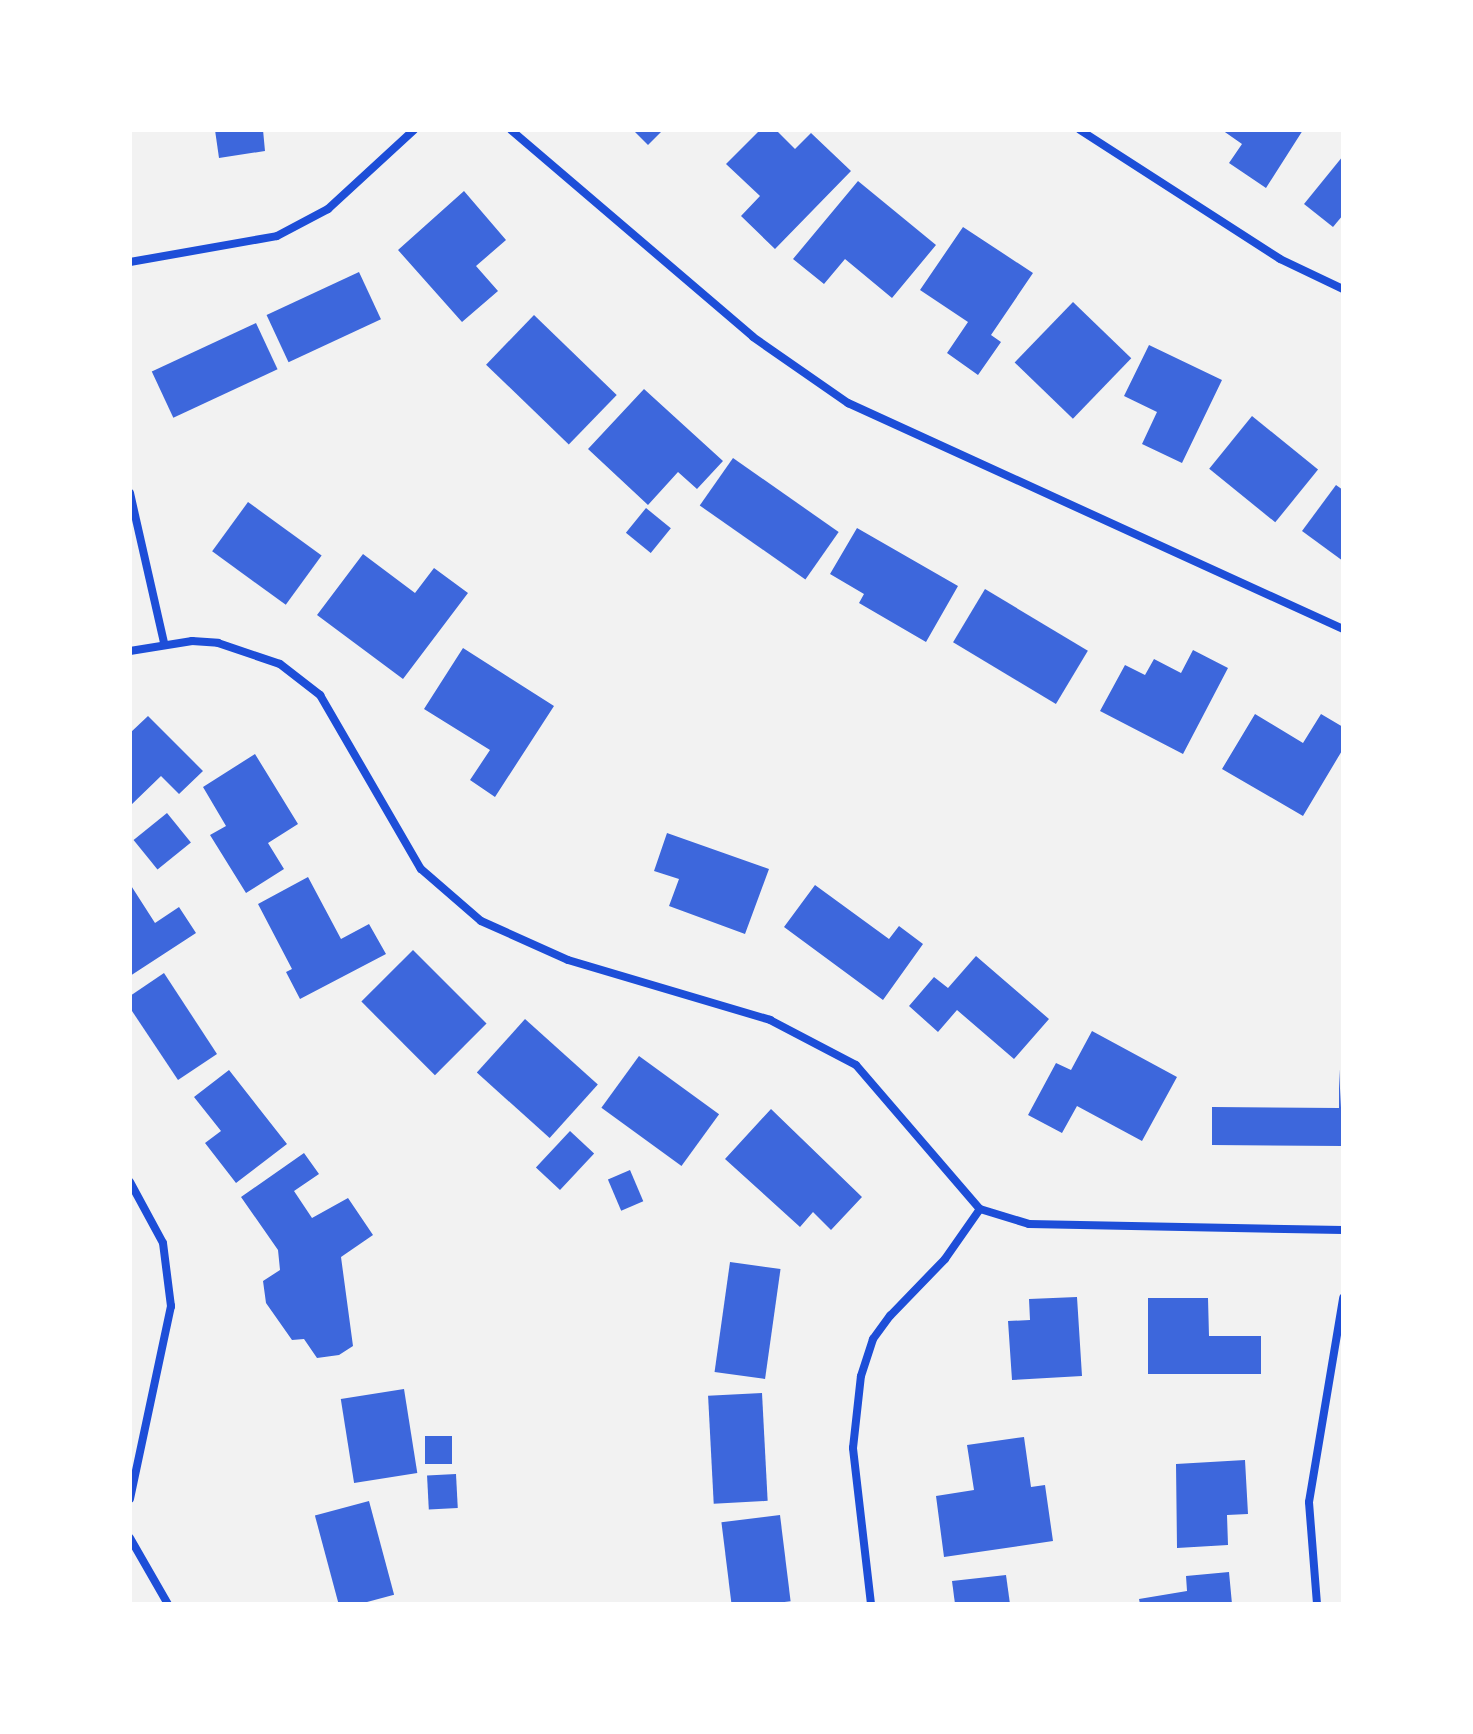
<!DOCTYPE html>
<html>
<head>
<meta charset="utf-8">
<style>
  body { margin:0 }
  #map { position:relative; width:1473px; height:1734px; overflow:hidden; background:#f2f2f2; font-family:Karla,sans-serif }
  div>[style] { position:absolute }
  .building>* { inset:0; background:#3d67dc; transform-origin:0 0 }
  .minor>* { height:8px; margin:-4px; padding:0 4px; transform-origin:4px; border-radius:4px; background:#1d4ed8 }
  span { translate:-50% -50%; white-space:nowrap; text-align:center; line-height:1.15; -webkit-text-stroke:6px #fff; paint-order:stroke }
  .frame { position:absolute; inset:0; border:132px solid #fff; pointer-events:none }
</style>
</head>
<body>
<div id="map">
  <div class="building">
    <div style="clip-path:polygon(215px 130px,263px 130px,265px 151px,219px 158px)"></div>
    <div style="clip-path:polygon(633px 130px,663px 130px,648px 145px)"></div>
    <div style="clip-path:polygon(760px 130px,776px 130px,795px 149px,811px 133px,851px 171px,775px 249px,741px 216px,760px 196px,726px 164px)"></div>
    <div style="clip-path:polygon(1222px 130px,1303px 130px,1266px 188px,1229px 163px,1242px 144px)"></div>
    <div style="clip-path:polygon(1343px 156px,1343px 215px,1333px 227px,1304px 204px)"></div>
    <div style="clip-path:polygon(858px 181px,936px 245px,892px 298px,845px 259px,824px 284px,793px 259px)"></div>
    <div style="clip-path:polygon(464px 191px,506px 240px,476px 266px,498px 291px,462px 322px,398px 250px)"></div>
    <div style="clip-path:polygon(963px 227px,1033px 273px,991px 335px,1001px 342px,978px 375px,947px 353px,968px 322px,920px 290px)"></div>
    <div style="left:359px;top:272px;width:52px;height:102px;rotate:65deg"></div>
    <div style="left:1073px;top:302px;width:81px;height:84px;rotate:44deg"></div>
    <div style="left:534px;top:315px;width:115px;height:69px;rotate:44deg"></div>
    <div style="left:256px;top:323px;width:51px;height:115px;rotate:65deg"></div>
    <div style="clip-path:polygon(1149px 345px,1222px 380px,1182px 463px,1142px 444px,1157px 412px,1124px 396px)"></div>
    <div style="clip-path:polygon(644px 389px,723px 461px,697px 489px,678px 472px,648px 505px,588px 449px)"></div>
    <div style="left:1252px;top:416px;width:85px;height:68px;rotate:39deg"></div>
    <div style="left:733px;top:458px;width:129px;height:58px;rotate:35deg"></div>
    <div style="clip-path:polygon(1336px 485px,1343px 490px,1343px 561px,1302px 531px)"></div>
    <div style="left:248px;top:502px;width:91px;height:61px;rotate:36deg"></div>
    <div style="left:646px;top:508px;width:32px;height:32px;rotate:39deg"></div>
    <div style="clip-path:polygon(857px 528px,958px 586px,926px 642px,859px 603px,864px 594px,830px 574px)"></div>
    <div style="clip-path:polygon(363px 554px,415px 593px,434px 568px,468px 593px,403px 679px,317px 615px)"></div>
    <div style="left:985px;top:589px;width:120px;height:62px;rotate:31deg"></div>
    <div style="clip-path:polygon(463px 648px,554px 706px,495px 797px,470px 780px,490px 750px,424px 709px)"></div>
    <div style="clip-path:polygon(1193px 650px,1228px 668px,1183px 754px,1100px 711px,1125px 665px,1145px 675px,1154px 659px,1181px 673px)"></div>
    <div style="clip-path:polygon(1255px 714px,1303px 743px,1321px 714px,1343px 727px,1343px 749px,1303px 816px,1222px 769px)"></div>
    <div style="clip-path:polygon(148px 716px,203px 771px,179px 794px,161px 776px,130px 806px,130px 733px)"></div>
    <div style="clip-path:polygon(255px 754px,298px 824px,268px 843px,284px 869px,246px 893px,210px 835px,226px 826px,203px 787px)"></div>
    <div style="left:167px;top:813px;width:38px;height:43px;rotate:51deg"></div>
    <div style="clip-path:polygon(667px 833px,769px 869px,745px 934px,669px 906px,679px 879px,654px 871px)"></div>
    <div style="clip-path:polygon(308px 877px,341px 939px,369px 924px,386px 954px,300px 999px,286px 972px,292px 969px,258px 904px)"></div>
    <div style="clip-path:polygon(130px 884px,155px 923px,179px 907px,196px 933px,130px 976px)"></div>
    <div style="clip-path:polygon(815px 885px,889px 939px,899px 926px,923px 944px,883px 1000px,784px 927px)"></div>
    <div style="left:413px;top:950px;width:104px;height:73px;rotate:45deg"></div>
    <div style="clip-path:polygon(976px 956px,1049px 1019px,1014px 1059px,957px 1010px,938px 1032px,909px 1006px,934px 977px,948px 988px)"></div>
    <div style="clip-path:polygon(164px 973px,217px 1054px,178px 1080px,130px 1008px,130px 996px)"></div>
    <div style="left:525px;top:1019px;width:98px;height:72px;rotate:42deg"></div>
    <div style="clip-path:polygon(1092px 1031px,1177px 1077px,1142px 1141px,1077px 1106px,1062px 1133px,1028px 1115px,1056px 1063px,1071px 1070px)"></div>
    <div style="left:639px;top:1056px;width:99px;height:64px;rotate:36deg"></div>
    <div style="clip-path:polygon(1339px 1069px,1343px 1146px,1212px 1145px,1212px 1107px,1339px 1108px)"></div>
    <div style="clip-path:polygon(229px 1070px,287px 1144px,236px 1183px,205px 1143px,221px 1131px,194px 1097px)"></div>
    <div style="clip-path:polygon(771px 1109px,862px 1197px,831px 1230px,813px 1212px,800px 1227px,725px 1159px)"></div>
    <div style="left:570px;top:1131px;width:33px;height:50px;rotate:43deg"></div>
    <div style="clip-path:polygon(304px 1153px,319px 1174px,294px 1191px,312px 1218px,348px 1198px,373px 1235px,341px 1257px,353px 1346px,339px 1355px,317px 1358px,304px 1339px,292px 1340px,266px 1303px,263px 1281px,280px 1270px,278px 1250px,241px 1197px)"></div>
    <div style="left:630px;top:1170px;width:34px;height:24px;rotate:67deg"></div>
    <div style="left:730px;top:1262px;width:51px;height:111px;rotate:8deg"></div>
    <div style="clip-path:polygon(1077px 1297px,1082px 1376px,1012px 1380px,1008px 1321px,1030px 1320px,1029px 1299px)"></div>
    <div style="clip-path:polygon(1148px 1298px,1208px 1298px,1209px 1336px,1261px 1336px,1261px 1374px,1148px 1374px)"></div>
    <div style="left:404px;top:1389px;width:85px;height:64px;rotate:81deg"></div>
    <div style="left:762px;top:1393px;width:108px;height:54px;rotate:87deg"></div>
    <div style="left:425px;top:1436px;width:27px;height:28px"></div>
    <div style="clip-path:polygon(1024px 1437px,1031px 1487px,1045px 1485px,1053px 1541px,944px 1557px,936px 1496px,974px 1490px,967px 1445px)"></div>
    <div style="clip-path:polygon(1245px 1460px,1248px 1514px,1227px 1515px,1228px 1545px,1177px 1548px,1176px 1464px)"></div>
    <div style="left:456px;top:1474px;width:34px;height:29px;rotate:87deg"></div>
    <div style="left:369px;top:1501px;width:97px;height:56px;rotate:75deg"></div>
    <div style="left:780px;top:1515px;width:87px;height:59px;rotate:83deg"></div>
    <div style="clip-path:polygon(1229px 1572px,1232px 1604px,1140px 1604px,1139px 1599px,1187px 1591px,1186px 1576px)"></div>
    <div style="clip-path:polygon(1006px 1575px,1010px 1604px,955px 1604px,952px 1581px)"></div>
  </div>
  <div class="minor">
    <div style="left:511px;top:130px;width:318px;rotate:40.5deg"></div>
    <div style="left:753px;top:337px;width:116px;rotate:34.8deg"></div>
    <div style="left:848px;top:403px;width:544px;rotate:24.54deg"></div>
    <div style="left:1080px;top:130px;width:238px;rotate:32.8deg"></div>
    <div style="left:1280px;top:259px;width:70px;rotate:25.5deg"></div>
    <div style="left:130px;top:262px;width:149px;rotate:-10deg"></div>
    <div style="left:277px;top:236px;width:58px;rotate:-27.9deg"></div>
    <div style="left:328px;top:209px;width:117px;rotate:-42.6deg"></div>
    <div style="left:130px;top:493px;width:154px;rotate:77.2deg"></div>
    <div style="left:130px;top:651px;width:63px;rotate:-9.2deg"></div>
    <div style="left:192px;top:641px;width:26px;rotate:4deg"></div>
    <div style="left:218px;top:643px;width:65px;rotate:18.7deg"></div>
    <div style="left:280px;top:664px;width:51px;rotate:37.8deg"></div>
    <div style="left:320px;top:695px;width:201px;rotate:59.9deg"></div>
    <div style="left:421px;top:869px;width:79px;rotate:40.9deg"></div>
    <div style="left:481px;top:921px;width:95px;rotate:24.1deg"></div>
    <div style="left:568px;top:960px;width:211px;rotate:16.5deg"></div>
    <div style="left:770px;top:1020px;width:97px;rotate:27.6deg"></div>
    <div style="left:856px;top:1065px;width:190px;rotate:49.3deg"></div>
    <div style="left:980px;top:1209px;width:51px;rotate:17deg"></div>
    <div style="left:1029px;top:1224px;width:314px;rotate:1.1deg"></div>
    <div style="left:130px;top:1182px;width:69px;rotate:61.6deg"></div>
    <div style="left:163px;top:1243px;width:64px;rotate:82.8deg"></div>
    <div style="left:171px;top:1306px;width:197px;rotate:102deg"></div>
    <div style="left:130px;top:1538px;width:76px;rotate:60.1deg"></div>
    <div style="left:871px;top:1604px;width:157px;rotate:-96.6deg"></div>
    <div style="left:853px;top:1448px;width:72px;rotate:-83.7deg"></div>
    <div style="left:861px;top:1376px;width:39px;rotate:-72deg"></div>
    <div style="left:873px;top:1339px;width:29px;rotate:-54deg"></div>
    <div style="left:890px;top:1316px;width:79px;rotate:-46deg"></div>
    <div style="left:945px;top:1259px;width:61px;rotate:-55deg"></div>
    <div style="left:1317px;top:1604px;width:102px;rotate:-94.5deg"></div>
    <div style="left:1309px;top:1502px;width:207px;rotate:-80.5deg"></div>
  </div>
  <div class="frame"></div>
</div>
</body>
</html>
